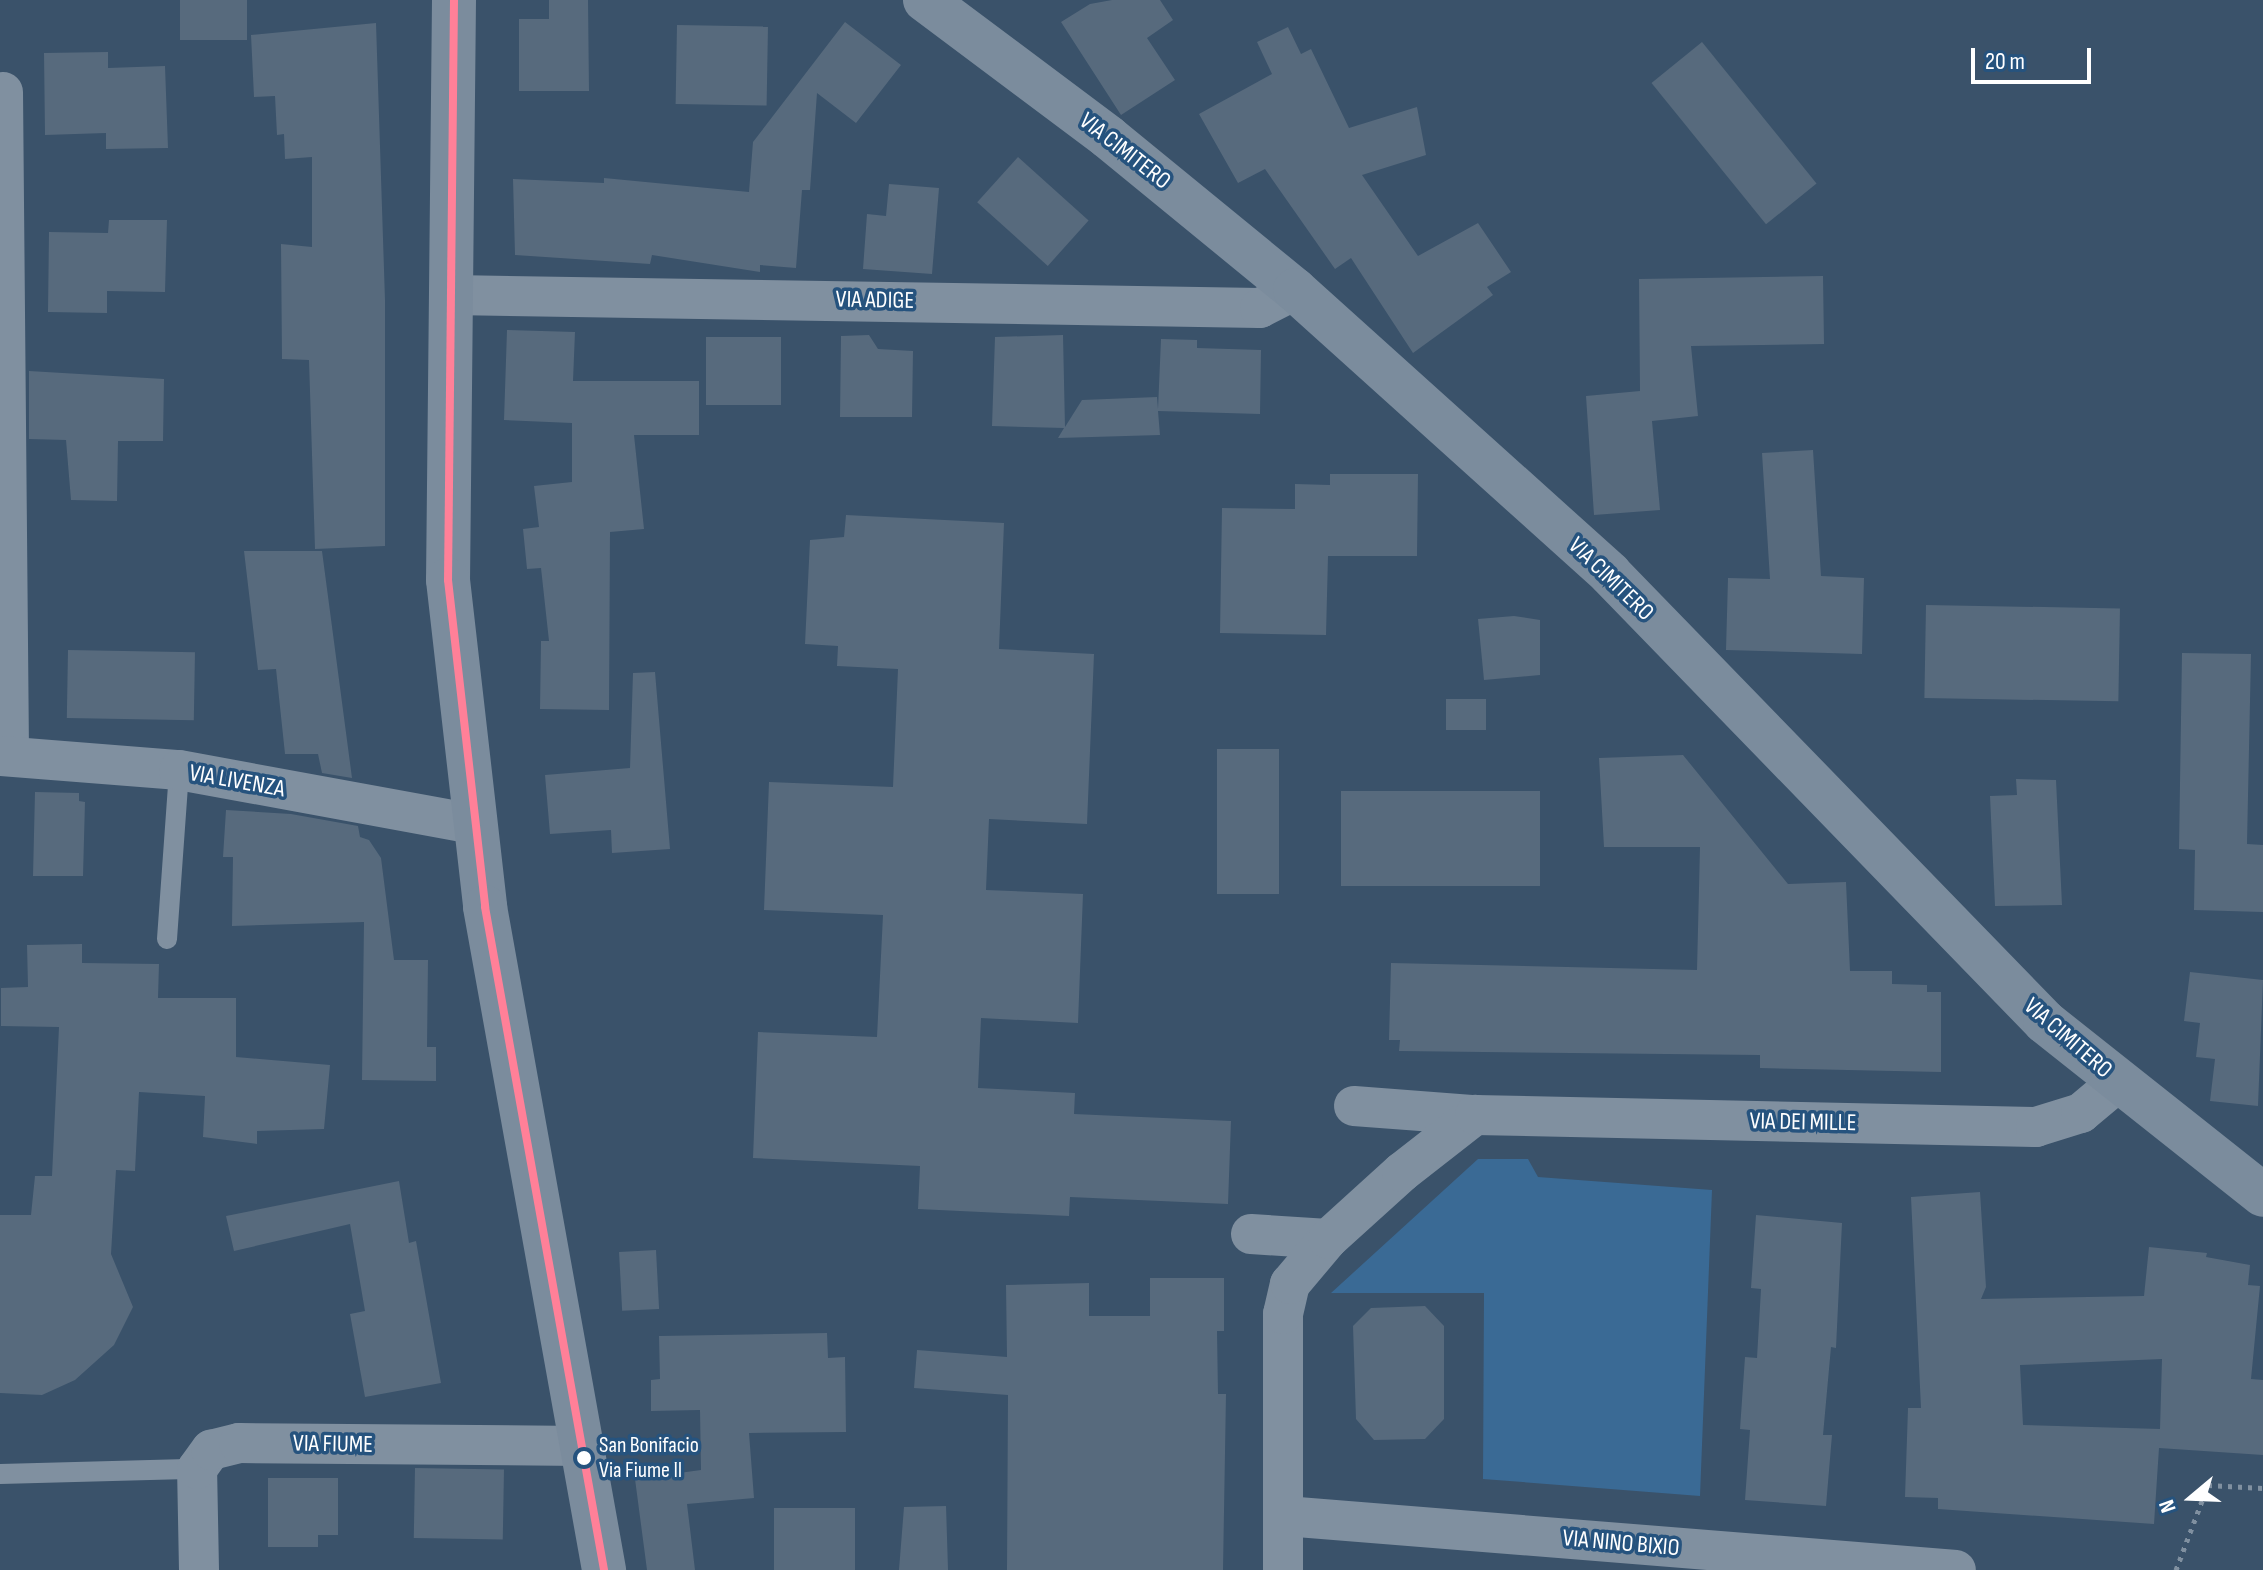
<!DOCTYPE html>
<html>
<head>
<meta charset="utf-8">
<style>
  body { margin:0 }
  #map { position:relative; width:2263px; height:1570px; overflow:hidden; background:#3a526a; font-family:"Sofia Sans Condensed",sans-serif }
  div>[style] { position:absolute }
  .green>* { inset:0; background:#3a6a95 }
  .building>* { inset:0; background:#576a7d; transform-origin:0 0 }
  .path>* { height:5px; margin-top:-2.5px; transform-origin:0; background:repeating-linear-gradient(90deg,#8090a0 0 4px,transparent 0 10px) }
  .lane>* { height:20px; margin:-10px; padding:0 10px; transform-origin:10px; border-radius:10px; background:#8090a0 }
  .street>* { height:40px; margin:-20px; padding:0 20px; transform-origin:20px; border-radius:20px; background:#8090a0 }
  .secondary>* { height:44px; margin:-22px; padding:0 22px; transform-origin:22px; border-radius:22px; background:#7b8c9d }
  .bus-1>* { height:8px; margin:-4px; padding:0 4px; transform-origin:4px; border-radius:4px; background:#ff8098 }
  .dots>* { width:22px; height:22px; translate:-50% -50%; box-sizing:border-box; border:4px solid #26537e; border-radius:50% }
  span { translate:-50% -50%; white-space:nowrap; text-align:center; line-height:1.15; -webkit-text-stroke:7px #26537e; paint-order:stroke }
  .bus-label { font-size:22px; color:#fff }
  .left { translate:0 -50%; text-align:left }
  .street-label { font-size:24px; color:#fff }
  .north { position:absolute; left:2151px; top:1458px; width:80px; height:80px; -webkit-text-stroke:6px #26537e; paint-order:stroke; rotate:251deg; font-size:22px; font-weight:700; line-height:32px; text-align:center; color:#fff }
  .north::after { content:''; display:block; margin:auto; width:28px; height:36px; background:#fff; clip-path:polygon(50% 0,100% 100%,50% 72%,0 100%) }
  .scale { position:absolute; left:1971px; top:48px; width:120px; height:36px; box-sizing:border-box; border:4px solid #fff; border-top:0; padding-left:10px; font-size:24px; line-height:28px; white-space:nowrap; color:#fff; -webkit-text-stroke:6px #26537e; paint-order:stroke }
</style>
</head>
<body>
<div id="map">
  <div class="green">
    <div style="clip-path:polygon(1478px 1159px,1528px 1159px,1538px 1177px,1712px 1190px,1700px 1496px,1483px 1479px,1484px 1293px,1331px 1293px)"></div>
  </div>
  <div class="building">
    <div style="left:180px;top:0;width:67px;height:40px"></div>
    <div style="clip-path:polygon(549px 0,588px 0,589px 91px,519px 91px,519px 19px,549px 19px)"></div>
    <div style="clip-path:polygon(1112px 0,1160px 0,1173px 20px,1147px 38px,1175px 80px,1121px 115px,1061px 22px,1090px 4px)"></div>
    <div style="clip-path:polygon(845px 22px,901px 65px,856px 123px,817px 93px,810px 190px,802px 190px,796px 268px,760px 265px,760px 272px,652px 255px,650px 264px,515px 255px,513px 179px,604px 183px,604px 178px,749px 192px,753px 142px)"></div>
    <div style="clip-path:polygon(376px 23px,385px 300px,385px 546px,315px 549px,309px 360px,282px 359px,281px 244px,312px 247px,312px 157px,285px 159px,284px 134px,277px 135px,275px 96px,254px 97px,251px 35px)"></div>
    <div style="left:677px;top:25px;width:91px;height:79px;rotate:1deg"></div>
    <div style="clip-path:polygon(1288px 27px,1301px 54px,1311px 49px,1349px 128px,1417px 107px,1426px 155px,1362px 175px,1418px 256px,1478px 223px,1511px 272px,1487px 287px,1493px 295px,1413px 353px,1351px 258px,1335px 269px,1265px 169px,1238px 183px,1199px 114px,1272px 74px,1257px 42px)"></div>
    <div style="left:1702px;top:42px;width:182px;height:65px;rotate:51deg"></div>
    <div style="clip-path:polygon(108px 52px,108px 68px,165px 66px,168px 148px,106px 149px,106px 133px,45px 135px,44px 53px)"></div>
    <div style="left:1018px;top:157px;width:95px;height:61px;rotate:42deg"></div>
    <div style="clip-path:polygon(889px 184px,939px 188px,932px 274px,863px 269px,867px 214px,886px 216px)"></div>
    <div style="clip-path:polygon(109px 220px,167px 220px,165px 292px,107px 291px,107px 313px,48px 312px,49px 232px,108px 233px)"></div>
    <div style="clip-path:polygon(1823px 276px,1824px 344px,1691px 346px,1698px 416px,1652px 421px,1660px 510px,1594px 515px,1586px 396px,1640px 391px,1639px 279px)"></div>
    <div style="clip-path:polygon(507px 330px,575px 332px,573px 381px,699px 381px,699px 435px,634px 435px,644px 529px,610px 532px,609px 710px,540px 709px,541px 641px,549px 641px,541px 568px,527px 569px,523px 529px,539px 527px,534px 486px,572px 482px,572px 423px,504px 420px)"></div>
    <div style="clip-path:polygon(869px 335px,878px 349px,913px 351px,912px 417px,840px 417px,841px 336px)"></div>
    <div style="clip-path:polygon(1063px 335px,1065px 427px,1082px 400px,1157px 397px,1158px 409px,1161px 339px,1197px 340px,1197px 348px,1261px 350px,1260px 414px,1158px 411px,1160px 435px,1058px 438px,1064px 428px,992px 426px,995px 337px)"></div>
    <div style="left:706px;top:337px;width:75px;height:68px"></div>
    <div style="clip-path:polygon(29px 371px,164px 379px,163px 441px,118px 441px,117px 501px,71px 500px,66px 440px,29px 439px)"></div>
    <div style="clip-path:polygon(1813px 450px,1821px 576px,1864px 578px,1862px 654px,1726px 650px,1728px 578px,1770px 579px,1762px 453px)"></div>
    <div style="clip-path:polygon(1330px 474px,1418px 474px,1417px 556px,1328px 556px,1326px 635px,1220px 633px,1222px 508px,1295px 509px,1295px 484px,1330px 485px)"></div>
    <div style="clip-path:polygon(846px 515px,1004px 523px,999px 649px,1094px 654px,1087px 824px,989px 819px,986px 890px,1083px 894px,1078px 1023px,981px 1018px,978px 1088px,1075px 1093px,1074px 1114px,1231px 1121px,1228px 1204px,1070px 1197px,1069px 1216px,918px 1209px,920px 1166px,753px 1158px,758px 1032px,877px 1037px,883px 915px,764px 910px,769px 782px,893px 787px,898px 669px,837px 666px,838px 646px,805px 644px,810px 540px,844px 537px)"></div>
    <div style="clip-path:polygon(244px 551px,322px 551px,352px 778px,322px 773px,318px 754px,285px 754px,276px 669px,258px 670px)"></div>
    <div style="left:1926px;top:605px;width:194px;height:93px;rotate:1deg"></div>
    <div style="clip-path:polygon(1514px 616px,1540px 620px,1540px 675px,1484px 680px,1478px 619px)"></div>
    <div style="left:68px;top:650px;width:127px;height:68px;rotate:1deg"></div>
    <div style="clip-path:polygon(2182px 653px,2251px 654px,2247px 844px,2263px 845px,2263px 912px,2194px 910px,2195px 850px,2179px 849px)"></div>
    <div style="clip-path:polygon(655px 672px,670px 849px,612px 853px,611px 830px,550px 834px,545px 775px,630px 768px,633px 673px)"></div>
    <div style="left:1486px;top:699px;width:31px;height:40px;rotate:90deg"></div>
    <div style="left:1217px;top:749px;width:62px;height:145px"></div>
    <div style="clip-path:polygon(1683px 755px,1788px 884px,1846px 882px,1850px 971px,1892px 971px,1892px 984px,1927px 985px,1927px 992px,1941px 992px,1941px 1072px,1760px 1068px,1760px 1055px,1399px 1051px,1400px 1040px,1389px 1040px,1391px 963px,1697px 970px,1700px 847px,1604px 847px,1599px 758px)"></div>
    <div style="clip-path:polygon(2016px 779px,2056px 780px,2062px 905px,1995px 906px,1990px 796px,2017px 795px)"></div>
    <div style="left:1341px;top:791px;width:199px;height:95px"></div>
    <div style="clip-path:polygon(35px 792px,79px 793px,79px 801px,85px 802px,83px 876px,33px 876px)"></div>
    <div style="clip-path:polygon(226px 810px,291px 814px,358px 826px,360px 837px,369px 840px,381px 858px,394px 960px,428px 960px,427px 1047px,436px 1047px,436px 1081px,362px 1080px,364px 922px,232px 926px,233px 857px,223px 857px)"></div>
    <div style="clip-path:polygon(82px 944px,82px 963px,159px 964px,158px 998px,236px 998px,236px 1057px,330px 1065px,324px 1129px,257px 1131px,257px 1144px,203px 1137px,205px 1096px,139px 1092px,135px 1171px,116px 1170px,111px 1254px,133px 1307px,114px 1345px,75px 1380px,42px 1395px,0 1393px,0 1215px,31px 1215px,35px 1176px,52px 1176px,59px 1027px,1px 1026px,1px 988px,28px 987px,27px 945px)"></div>
    <div style="clip-path:polygon(2190px 972px,2263px 980px,2258px 1106px,2210px 1101px,2215px 1059px,2196px 1057px,2200px 1023px,2184px 1021px)"></div>
    <div style="clip-path:polygon(399px 1181px,409px 1243px,416px 1241px,441px 1383px,365px 1397px,350px 1314px,365px 1311px,350px 1224px,234px 1251px,226px 1216px)"></div>
    <div style="clip-path:polygon(evenodd,1980px 1192px,1986px 1287px,1981px 1299px,2144px 1296px,2149px 1247px,2207px 1253px,2206px 1257px,2250px 1265px,2248px 1285px,2260px 1286px,2251px 1379px,2263px 1380px,2263px 1455px,2159px 1448px,2154px 1524px,1938px 1509px,1938px 1498px,1905px 1497px,1908px 1408px,1921px 1408px,1911px 1197px,1980px 1192px,2162px 1359px,2160px 1429px,2023px 1425px,2020px 1365px,2162px 1359px)"></div>
    <div style="clip-path:polygon(1756px 1215px,1842px 1223px,1836px 1348px,1831px 1347px,1823px 1435px,1832px 1435px,1826px 1506px,1745px 1500px,1750px 1430px,1740px 1429px,1745px 1357px,1757px 1358px,1761px 1289px,1751px 1288px)"></div>
    <div style="left:656px;top:1250px;width:59px;height:37px;rotate:87deg"></div>
    <div style="clip-path:polygon(1150px 1278px,1224px 1278px,1224px 1331px,1217px 1331px,1218px 1394px,1226px 1394px,1223px 1570px,1007px 1570px,1008px 1395px,914px 1388px,917px 1350px,1007px 1357px,1006px 1285px,1089px 1283px,1089px 1316px,1150px 1316px)"></div>
    <div style="clip-path:polygon(1425px 1306px,1444px 1326px,1444px 1419px,1425px 1439px,1374px 1440px,1356px 1419px,1353px 1326px,1371px 1308px)"></div>
    <div style="clip-path:polygon(827px 1333px,828px 1358px,845px 1357px,846px 1432px,749px 1433px,754px 1498px,687px 1504px,695px 1570px,647px 1570px,635px 1479px,701px 1470px,700px 1410px,651px 1411px,651px 1380px,660px 1379px,659px 1336px)"></div>
    <div style="left:415px;top:1468px;width:89px;height:70px;rotate:1deg"></div>
    <div style="clip-path:polygon(268px 1478px,338px 1478px,338px 1535px,318px 1535px,318px 1547px,268px 1547px)"></div>
    <div style="clip-path:polygon(946px 1506px,948px 1570px,899px 1570px,904px 1507px)"></div>
    <div style="left:855px;top:1508px;width:62px;height:81px;rotate:90deg"></div>
  </div>
  <div class="path">
    <div style="left:2176px;top:1570px;width:91px;rotate:-69.4deg"></div>
    <div style="left:2208px;top:1485px;width:55px;rotate:3.1deg"></div>
  </div>
  <div class="lane">
    <div style="left:167px;top:939px;width:169px;rotate:-85.9deg"></div>
    <div style="left:0;top:1474px;width:197px;rotate:-1.5deg"></div>
  </div>
  <div class="street">
    <div style="left:3px;top:92px;width:664px;rotate:89.48deg"></div>
    <div style="left:452px;top:295px;width:808px;rotate:0.92deg"></div>
    <div style="left:1260px;top:308px;width:39px;rotate:-27deg"></div>
    <div style="left:0;top:756px;width:180px;rotate:4.5deg"></div>
    <div style="left:179px;top:770px;width:298px;rotate:10.4deg"></div>
    <div style="left:1354px;top:1106px;width:121px;rotate:4.3deg"></div>
    <div style="left:1251px;top:1234px;width:77px;rotate:3.7deg"></div>
    <div style="left:1285px;top:1516px;width:673px;rotate:4.6deg"></div>
    <div style="left:199px;top:1570px;width:101px;rotate:-91.1deg"></div>
    <div style="left:197px;top:1469px;width:24px;rotate:-54deg"></div>
    <div style="left:211px;top:1450px;width:29px;rotate:-14deg"></div>
    <div style="left:239px;top:1443px;width:343px;rotate:0.5deg"></div>
    <div style="left:1283px;top:1570px;width:256px;rotate:-90deg"></div>
    <div style="left:1283px;top:1314px;width:31px;rotate:-77deg"></div>
    <div style="left:1290px;top:1284px;width:59px;rotate:-49.8deg"></div>
    <div style="left:1328px;top:1239px;width:100px;rotate:-42.2deg"></div>
    <div style="left:1402px;top:1172px;width:93px;rotate:-38deg"></div>
    <div style="left:1475px;top:1115px;width:561px;rotate:1.23deg"></div>
    <div style="left:2036px;top:1127px;width:47px;rotate:-17.3deg"></div>
    <div style="left:2081px;top:1113px;width:48px;rotate:-40deg"></div>
  </div>
  <div class="secondary">
    <div style="left:454px;top:0;width:580px;rotate:90.59deg"></div>
    <div style="left:448px;top:580px;width:329px;rotate:83.5deg"></div>
    <div style="left:485px;top:907px;width:674px;rotate:79.82deg"></div>
    <div style="left:925px;top:0;width:229px;rotate:36.8deg"></div>
    <div style="left:1108px;top:137px;width:242px;rotate:39.3deg"></div>
    <div style="left:1295px;top:290px;width:424px;rotate:42deg"></div>
    <div style="left:1610px;top:574px;width:624px;rotate:45.84deg"></div>
    <div style="left:2045px;top:1022px;width:278px;rotate:38.4deg"></div>
  </div>
  <div class="bus-1">
    <div style="left:454px;top:0;width:580px;rotate:90.59deg"></div>
    <div style="left:448px;top:580px;width:329px;rotate:83.5deg"></div>
    <div style="left:485px;top:907px;width:674px;rotate:79.82deg"></div>
  </div>
  <div class="dots">
    <div style="left:584px;top:1458px;background:#fff"></div>
  </div>
  <div class="bus-label">
    <span class="left" style="left:599px;top:1458px">San Bonifacio<br>Via Fiume II</span>
  </div>
  <div class="street-label">
    <span style="left:1125px;top:151px;rotate:38deg">VIA CIMITERO</span>
    <span style="left:875px;top:300px;rotate:1deg">VIA ADIGE</span>
    <span style="left:1611px;top:579px;rotate:44deg">VIA CIMITERO</span>
    <span style="left:237px;top:781px;rotate:10deg">VIA LIVENZA</span>
    <span style="left:2068px;top:1038px;rotate:41deg">VIA CIMITERO</span>
    <span style="left:1803px;top:1122px;rotate:1deg">VIA DEI MILLE</span>
    <span style="left:333px;top:1444px;rotate:1deg">VIA FIUME</span>
    <span style="left:1621px;top:1543px;rotate:5deg">VIA NINO BIXIO</span>
  </div>
  <div class="north">N</div>
  <div class="scale">20 m</div>
</div>
</body>
</html>
